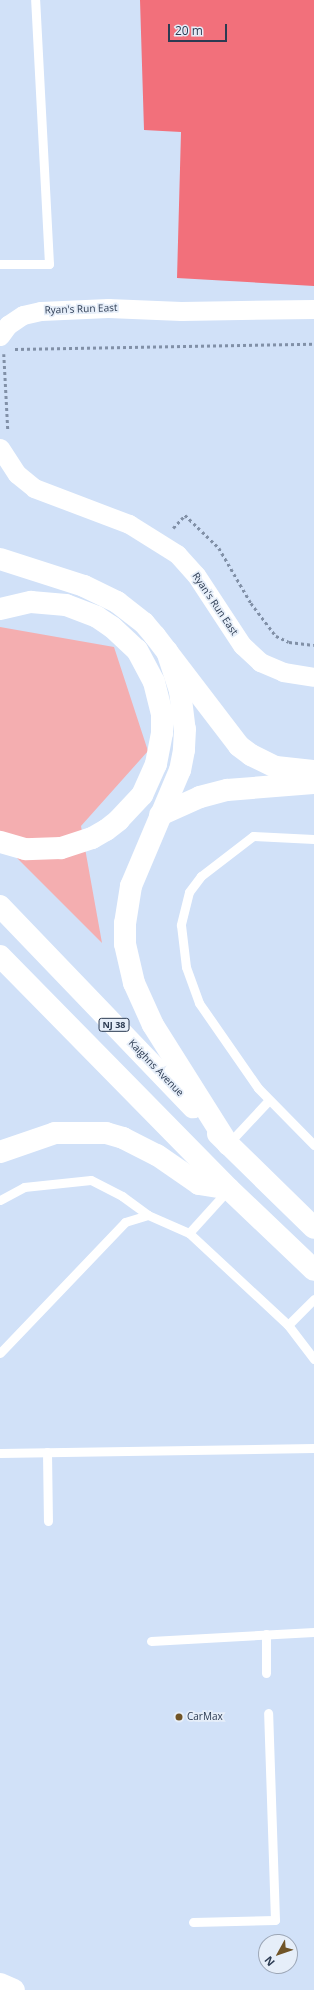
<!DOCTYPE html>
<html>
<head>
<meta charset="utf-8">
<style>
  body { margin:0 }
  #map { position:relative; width:314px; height:1990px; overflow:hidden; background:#d1e1f8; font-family:"Open Sans",sans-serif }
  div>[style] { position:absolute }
  .green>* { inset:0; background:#f4aeb0 }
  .forest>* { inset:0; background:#f2707b }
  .path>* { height:2.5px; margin-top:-1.25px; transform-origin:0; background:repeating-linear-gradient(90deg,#8190a7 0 3px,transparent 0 6px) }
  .service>* { height:9px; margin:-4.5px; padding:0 4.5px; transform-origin:4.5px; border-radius:4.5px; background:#fff }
  .minor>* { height:19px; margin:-9.5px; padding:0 9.5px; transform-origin:9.5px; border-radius:9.5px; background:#fff }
  .trunk>* { height:22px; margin:-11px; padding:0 11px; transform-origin:11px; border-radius:11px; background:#fff }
  .dots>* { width:11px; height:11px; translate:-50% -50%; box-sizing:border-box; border:2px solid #e6eef9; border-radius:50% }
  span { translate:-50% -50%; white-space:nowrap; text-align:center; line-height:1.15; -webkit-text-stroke:3.5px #e6eef9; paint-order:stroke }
  .shield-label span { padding:1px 3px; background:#e6eef9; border:1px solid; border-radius:3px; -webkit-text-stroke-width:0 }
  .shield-label { font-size:9px; color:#2c3b52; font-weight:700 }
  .street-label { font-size:10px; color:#2c3b52 }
  .poi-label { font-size:10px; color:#2c3b52 }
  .left { translate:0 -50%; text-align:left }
  .north { position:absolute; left:258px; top:1934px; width:40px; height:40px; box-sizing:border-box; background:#e6eef9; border:1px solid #9ca6b6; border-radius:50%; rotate:230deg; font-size:11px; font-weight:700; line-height:16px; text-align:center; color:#2c3b52 }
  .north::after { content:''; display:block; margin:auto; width:14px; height:18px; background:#705427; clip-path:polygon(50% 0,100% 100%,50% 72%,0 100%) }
  .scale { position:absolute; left:168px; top:24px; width:59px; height:18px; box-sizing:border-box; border:2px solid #2c3b52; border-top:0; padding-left:5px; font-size:12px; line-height:14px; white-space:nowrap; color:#2c3b52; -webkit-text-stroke:3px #e6eef9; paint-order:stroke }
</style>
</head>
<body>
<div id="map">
  <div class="green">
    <div style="clip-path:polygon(0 627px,114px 647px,148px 751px,81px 826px,102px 943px,0 841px)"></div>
  </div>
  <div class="forest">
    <div style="clip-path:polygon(140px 0,314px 0,314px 286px,177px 278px,181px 132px,144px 130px)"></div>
  </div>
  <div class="path">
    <div style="left:15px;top:349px;width:299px;rotate:-1deg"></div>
    <div style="left:4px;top:354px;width:77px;rotate:87deg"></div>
    <div style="left:173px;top:528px;width:18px;rotate:-47deg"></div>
    <div style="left:185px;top:515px;width:47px;rotate:44.1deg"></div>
    <div style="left:219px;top:548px;width:64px;rotate:59.8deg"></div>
    <div style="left:251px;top:603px;width:41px;rotate:52.9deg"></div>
    <div style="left:276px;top:636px;width:14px;rotate:25deg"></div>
    <div style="left:289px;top:642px;width:25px;rotate:7deg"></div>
  </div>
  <div class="service">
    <div style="left:0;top:264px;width:49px"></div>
    <div style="left:49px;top:264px;width:264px;rotate:-93deg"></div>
    <div style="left:314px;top:839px;width:61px;rotate:-177.2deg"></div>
    <div style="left:253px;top:836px;width:66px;rotate:142.4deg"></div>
    <div style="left:201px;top:876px;width:20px;rotate:127deg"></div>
    <div style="left:189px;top:892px;width:34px;rotate:104deg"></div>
    <div style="left:181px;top:925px;width:42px;rotate:83.2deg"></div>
    <div style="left:186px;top:967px;width:38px;rotate:70deg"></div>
    <div style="left:199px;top:1003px;width:103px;rotate:55.2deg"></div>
    <div style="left:258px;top:1088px;width:80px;rotate:45.5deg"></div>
    <div style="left:228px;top:1144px;width:60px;rotate:-47deg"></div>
    <div style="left:0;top:1200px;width:27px;rotate:-28deg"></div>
    <div style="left:24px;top:1187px;width:67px;rotate:-6deg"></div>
    <div style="left:91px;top:1180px;width:35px;rotate:27deg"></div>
    <div style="left:122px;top:1196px;width:32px;rotate:36deg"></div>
    <div style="left:189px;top:1233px;width:135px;rotate:42.9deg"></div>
    <div style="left:288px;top:1325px;width:37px;rotate:-45deg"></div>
    <div style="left:288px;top:1325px;width:43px;rotate:52.6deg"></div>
    <div style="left:0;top:1353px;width:181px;rotate:-46.3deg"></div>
    <div style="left:125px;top:1222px;width:24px;rotate:-17deg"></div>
    <div style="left:148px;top:1215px;width:45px;rotate:23.7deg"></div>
    <div style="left:189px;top:1233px;width:58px;rotate:-47.8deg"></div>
    <div style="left:47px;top:1452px;width:69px;rotate:89.2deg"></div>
    <div style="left:0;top:1453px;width:314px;rotate:-0.9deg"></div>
    <div style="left:266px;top:1634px;width:39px;rotate:90deg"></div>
    <div style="left:151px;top:1641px;width:163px;rotate:-3.2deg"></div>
    <div style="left:193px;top:1922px;width:82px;rotate:-1.4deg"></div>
    <div style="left:275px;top:1920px;width:207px;rotate:-91.9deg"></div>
  </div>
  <div class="minor">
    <div style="left:0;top:336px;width:14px;rotate:-54deg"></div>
    <div style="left:8px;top:325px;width:18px;rotate:-34deg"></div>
    <div style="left:23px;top:315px;width:18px;rotate:-13deg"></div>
    <div style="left:41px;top:311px;width:67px;rotate:-2.6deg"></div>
    <div style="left:108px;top:308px;width:73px;rotate:2.4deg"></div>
    <div style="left:181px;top:311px;width:133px;rotate:-0.9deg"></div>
    <div style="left:0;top:448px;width:31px;rotate:57deg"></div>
    <div style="left:17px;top:474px;width:22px;rotate:39deg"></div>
    <div style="left:34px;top:488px;width:102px;rotate:20.8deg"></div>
    <div style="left:129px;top:524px;width:57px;rotate:32deg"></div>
    <div style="left:177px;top:554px;width:28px;rotate:48deg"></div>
    <div style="left:196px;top:575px;width:84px;rotate:56.7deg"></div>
    <div style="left:242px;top:645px;width:25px;rotate:43deg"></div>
    <div style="left:260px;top:662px;width:25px;rotate:23deg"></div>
    <div style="left:283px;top:672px;width:31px;rotate:9deg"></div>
  </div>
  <div class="trunk">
    <div style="left:0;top:559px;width:88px;rotate:17.8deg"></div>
    <div style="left:84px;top:586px;width:37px;rotate:26deg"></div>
    <div style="left:117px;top:602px;width:34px;rotate:38deg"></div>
    <div style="left:144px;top:623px;width:17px;rotate:50deg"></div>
    <div style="left:155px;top:636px;width:138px;rotate:52.6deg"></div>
    <div style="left:239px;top:746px;width:15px;rotate:37deg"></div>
    <div style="left:251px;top:755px;width:28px;rotate:26deg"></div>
    <div style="left:276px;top:767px;width:38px;rotate:6deg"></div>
    <div style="left:0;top:609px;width:32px;rotate:-13deg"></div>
    <div style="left:31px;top:602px;width:35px;rotate:5deg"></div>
    <div style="left:66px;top:605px;width:33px;rotate:21deg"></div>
    <div style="left:97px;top:617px;width:18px;rotate:34deg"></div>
    <div style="left:112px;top:627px;width:34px;rotate:43deg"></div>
    <div style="left:137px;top:650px;width:36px;rotate:62deg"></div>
    <div style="left:154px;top:682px;width:34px;rotate:76deg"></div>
    <div style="left:162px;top:715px;width:18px;rotate:90deg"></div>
    <div style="left:162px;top:733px;width:32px;rotate:101deg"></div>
    <div style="left:156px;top:764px;width:34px;rotate:114deg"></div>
    <div style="left:142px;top:795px;width:34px;rotate:133deg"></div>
    <div style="left:119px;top:820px;width:16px;rotate:142deg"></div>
    <div style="left:106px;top:830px;width:16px;rotate:150deg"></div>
    <div style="left:92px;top:838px;width:33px;rotate:162deg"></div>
    <div style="left:61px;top:848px;width:36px;rotate:178deg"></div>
    <div style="left:25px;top:849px;width:26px;rotate:-164deg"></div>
    <div style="left:167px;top:651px;width:42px;rotate:72deg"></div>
    <div style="left:180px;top:691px;width:38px;rotate:83deg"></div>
    <div style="left:185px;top:729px;width:21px;rotate:93deg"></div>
    <div style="left:184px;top:750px;width:20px;rotate:101deg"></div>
    <div style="left:180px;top:770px;width:126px;rotate:112.9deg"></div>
    <div style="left:131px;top:886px;width:37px;rotate:99deg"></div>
    <div style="left:125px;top:923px;width:21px;rotate:90deg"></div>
    <div style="left:125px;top:944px;width:40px;rotate:77deg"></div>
    <div style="left:134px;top:983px;width:46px;rotate:65.7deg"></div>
    <div style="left:153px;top:1025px;width:141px;rotate:57.8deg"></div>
    <div style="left:160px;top:815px;width:44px;rotate:-24.2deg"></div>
    <div style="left:200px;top:797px;width:28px;rotate:-15deg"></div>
    <div style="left:227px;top:790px;width:87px;rotate:-4.6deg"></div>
    <div style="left:0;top:906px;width:279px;rotate:46.2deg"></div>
    <div style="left:0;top:956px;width:327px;rotate:45.5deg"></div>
    <div style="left:229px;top:1189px;width:117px;rotate:43.6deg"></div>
    <div style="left:218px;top:1134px;width:134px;rotate:44.4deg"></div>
    <div style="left:0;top:1152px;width:58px;rotate:-19.1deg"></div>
    <div style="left:55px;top:1133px;width:51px"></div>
    <div style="left:106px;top:1133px;width:18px;rotate:16deg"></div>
    <div style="left:123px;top:1138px;width:38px;rotate:27deg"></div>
    <div style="left:157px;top:1155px;width:51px;rotate:34.6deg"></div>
    <div style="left:199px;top:1184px;width:30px;rotate:9deg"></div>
    <div style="left:0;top:1984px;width:15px;rotate:23deg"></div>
  </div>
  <div class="dots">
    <div style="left:179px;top:1717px;background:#705427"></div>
  </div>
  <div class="shield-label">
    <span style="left:114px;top:1025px">NJ 38</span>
  </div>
  <div class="street-label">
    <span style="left:81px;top:309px;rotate:-2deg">Ryan's Run East</span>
    <span style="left:215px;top:604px;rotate:56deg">Ryan's Run East</span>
    <span style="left:156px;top:1068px;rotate:46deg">Kaighns Avenue</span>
  </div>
  <div class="poi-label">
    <span class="left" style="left:187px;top:1717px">CarMax</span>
  </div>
  <div class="north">N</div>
  <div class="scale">20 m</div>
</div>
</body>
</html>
